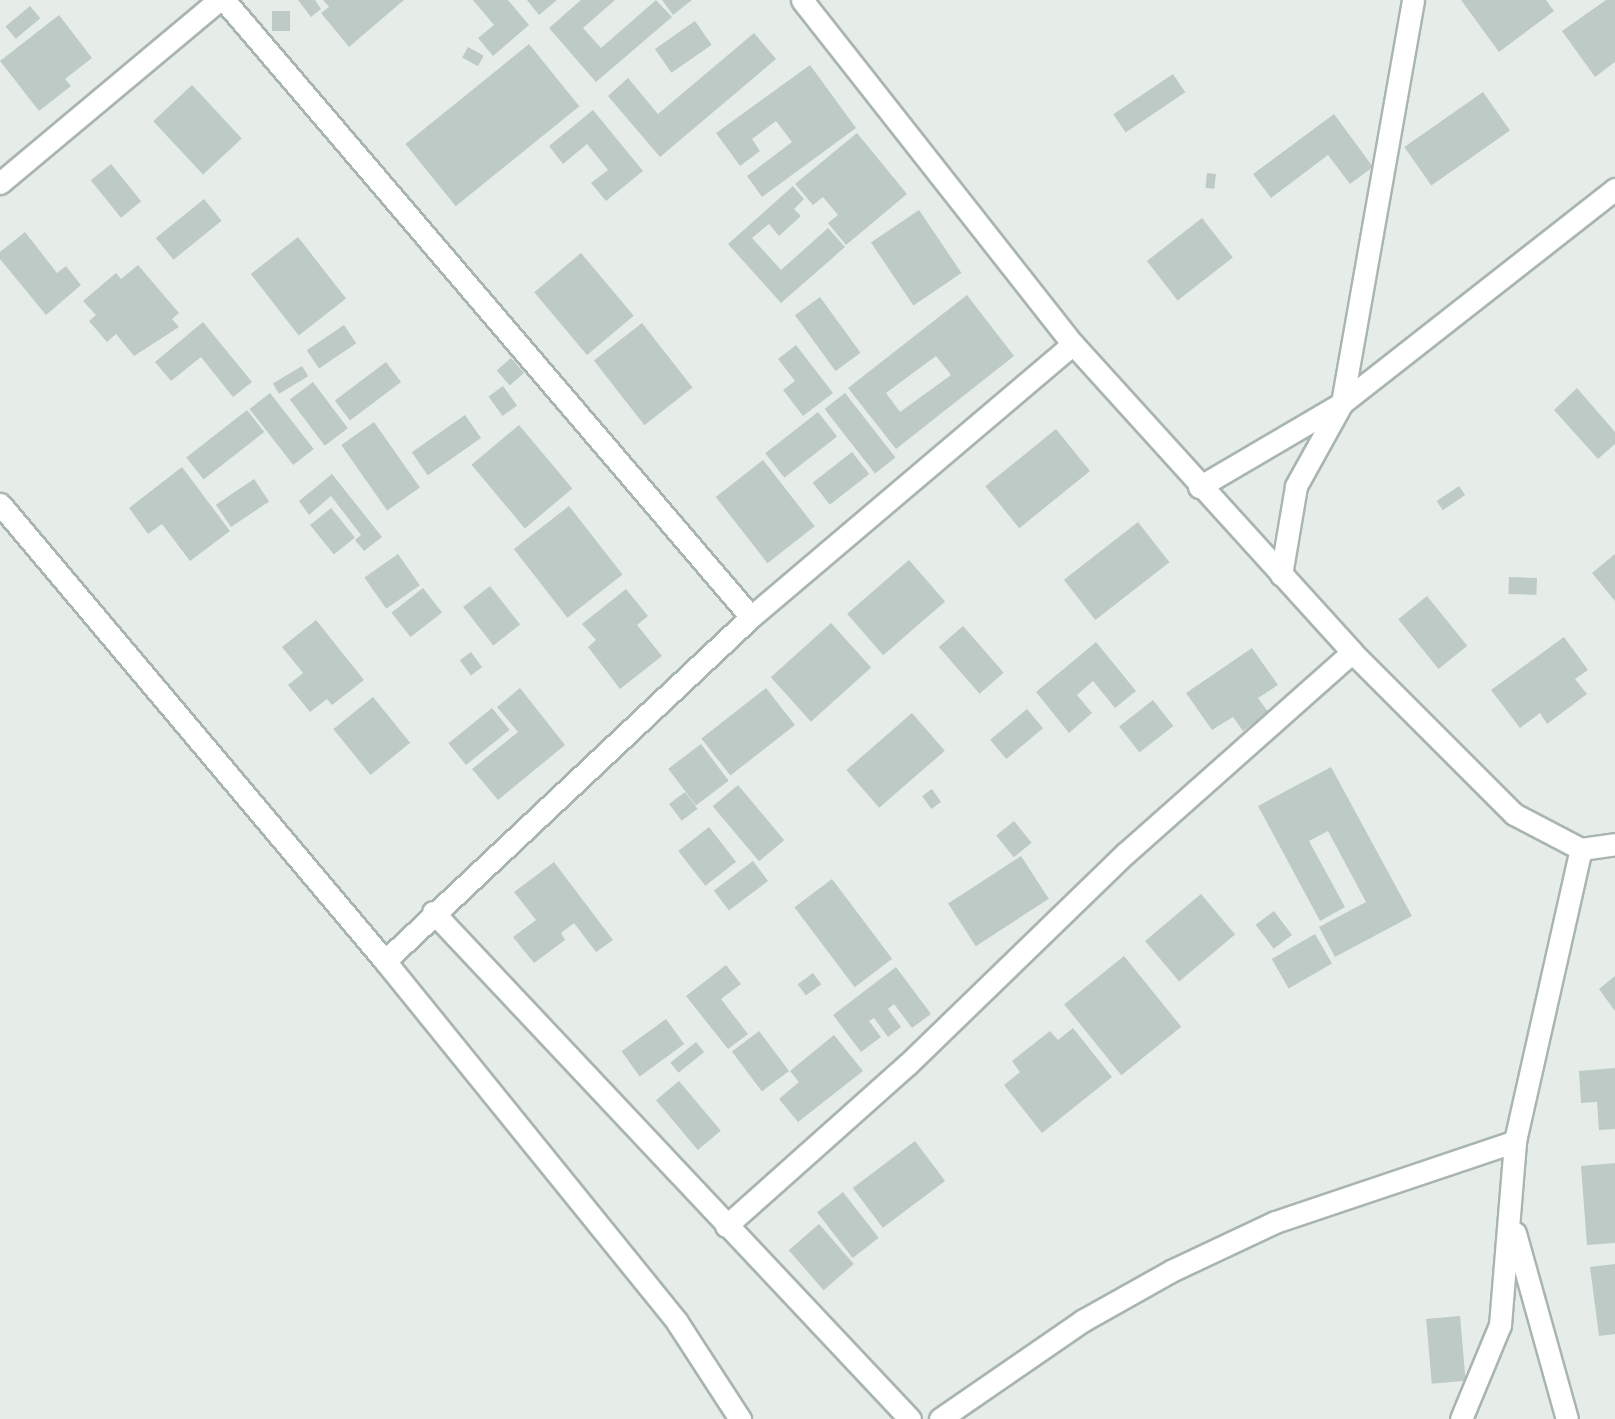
<!DOCTYPE html>
<html>
<head>
<meta charset="utf-8">
<style>
  body { margin:0 }
  #map { position:relative; width:1615px; height:1419px; overflow:hidden; background:#e6ede9; font-family:Signika,sans-serif }
  div>[style] { position:absolute }
  .building>* { inset:0; background:#becac5; transform-origin:0 0 }
  .roads { filter:drop-shadow(2px 0 #a9b5af) drop-shadow(-2px 0 #a9b5af) drop-shadow(0 2px #a9b5af) drop-shadow(0 -2px #a9b5af) }
  .minor>* { height:21px; margin:-10.5px; padding:0 10.5px; transform-origin:10.5px; border-radius:10.5px; background:#fff }
  span { translate:-50% -50%; white-space:nowrap; text-align:center; line-height:1.15; -webkit-text-stroke:7px #f6faf8; paint-order:stroke }
</style>
</head>
<body>
<div id="map">
  <div class="building">
    <div style="clip-path:polygon(298px 0,315px 0,321px 9px,311px 17px)"></div>
    <div style="clip-path:polygon(323px 0,404px 0,349px 47px,321px 13px,329px 7px)"></div>
    <div style="clip-path:polygon(473px 0,508px 0,529px 25px,493px 56px,478px 38px,494px 25px)"></div>
    <div style="clip-path:polygon(527px 0,557px 0,539px 15px)"></div>
    <div style="clip-path:polygon(581px 0,615px 0,583px 28px,601px 48px,656px 0,672px 17px,596px 82px,549px 28px)"></div>
    <div style="clip-path:polygon(662px 0,692px 0,673px 15px)"></div>
    <div style="clip-path:polygon(1461px 0,1546px 0,1554px 11px,1499px 52px)"></div>
    <div style="clip-path:polygon(1606px 0,1615px 0,1615px 62px,1595px 77px,1562px 31px)"></div>
    <div style="left:30px;top:6px;width:16px;height:32px;rotate:50deg"></div>
    <div style="left:272px;top:11px;width:18px;height:20px"></div>
    <div style="clip-path:polygon(59px 15px,92px 58px,65px 79px,71px 86px,39px 111px,0 61px)"></div>
    <div style="left:695px;top:21px;width:29px;height:49px;rotate:55deg"></div>
    <div style="clip-path:polygon(754px 33px,776px 59px,660px 157px,608px 96px,628px 78px,658px 114px)"></div>
    <div style="left:529px;top:44px;width:80px;height:159px;rotate:51deg"></div>
    <div style="left:468px;top:47px;width:18px;height:12px;rotate:29deg"></div>
    <div style="clip-path:polygon(810px 65px,856px 128px,762px 197px,747px 176px,792px 142px,776px 121px,752px 139px,760px 151px,740px 166px,716px 133px)"></div>
    <div style="left:1173px;top:74px;width:22px;height:72px;rotate:56deg"></div>
    <div style="left:192px;top:85px;width:73px;height:53px;rotate:47deg"></div>
    <div style="left:1483px;top:92px;width:47px;height:96px;rotate:55deg"></div>
    <div style="clip-path:polygon(593px 110px,643px 171px,606px 201px,591px 183px,608px 170px,587px 144px,563px 164px,549px 146px)"></div>
    <div style="clip-path:polygon(1334px 114px,1373px 167px,1350px 184px,1328px 155px,1271px 198px,1253px 174px)"></div>
    <div style="clip-path:polygon(857px 133px,907px 194px,846px 245px,828px 223px,838px 215px,823px 197px,813px 205px,795px 184px)"></div>
    <div style="left:111px;top:164px;width:48px;height:26px;rotate:51deg"></div>
    <div style="left:1207px;top:173px;width:9px;height:15px;rotate:6deg"></div>
    <div style="clip-path:polygon(793px 186px,804px 199px,794px 209px,801px 216px,779px 236px,769px 224px,752px 238px,781px 270px,828px 228px,845px 247px,781px 303px,728px 244px)"></div>
    <div style="left:204px;top:199px;width:28px;height:62px;rotate:51deg"></div>
    <div style="left:919px;top:210px;width:76px;height:58px;rotate:56deg"></div>
    <div style="left:1202px;top:218px;width:50px;height:70px;rotate:52deg"></div>
    <div style="clip-path:polygon(25px 232px,57px 273px,66px 266px,81px 285px,46px 315px,0 259px,0 252px)"></div>
    <div style="left:298px;top:237px;width:78px;height:60px;rotate:52deg"></div>
    <div style="left:581px;top:253px;width:82px;height:61px;rotate:50deg"></div>
    <div style="clip-path:polygon(138px 265px,179px 313px,172px 319px,179px 327px,134px 356px,116px 334px,107px 342px,89px 321px,96px 315px,83px 301px,116px 273px,121px 279px)"></div>
    <div style="clip-path:polygon(evenodd,967px 295px,1014px 356px,896px 449px,848px 388px,967px 295px,936px 356px,951px 375px,900px 412px,886px 393px,936px 356px)"></div>
    <div style="left:820px;top:297px;width:69px;height:31px;rotate:54deg"></div>
    <div style="clip-path:polygon(203px 322px,252px 382px,233px 397px,201px 357px,171px 381px,155px 362px)"></div>
    <div style="left:642px;top:323px;width:82px;height:61px;rotate:52deg"></div>
    <div style="left:344px;top:325px;width:22px;height:45px;rotate:56deg"></div>
    <div style="clip-path:polygon(796px 345px,833px 393px,803px 416px,783px 390px,795px 381px,778px 359px)"></div>
    <div style="left:511px;top:358px;width:20px;height:19px;rotate:49deg"></div>
    <div style="left:386px;top:362px;width:25px;height:64px;rotate:53deg"></div>
    <div style="left:302px;top:366px;width:12px;height:34px;rotate:59deg"></div>
    <div style="left:313px;top:382px;width:58px;height:29px;rotate:53deg"></div>
    <div style="left:503px;top:386px;width:24px;height:18px;rotate:54deg"></div>
    <div style="clip-path:polygon(1577px 388px,1615px 432px,1615px 444px,1598px 459px,1554px 410px)"></div>
    <div style="left:270px;top:393px;width:71px;height:26px;rotate:52deg"></div>
    <div style="left:845px;top:393px;width:82px;height:26px;rotate:52deg"></div>
    <div style="left:247px;top:410px;width:28px;height:77px;rotate:52deg"></div>
    <div style="left:818px;top:412px;width:31px;height:67px;rotate:52deg"></div>
    <div style="left:465px;top:415px;width:28px;height:65px;rotate:55deg"></div>
    <div style="left:374px;top:422px;width:80px;height:40px;rotate:55deg"></div>
    <div style="left:519px;top:425px;width:83px;height:62px;rotate:50deg"></div>
    <div style="left:1056px;top:429px;width:54px;height:91px;rotate:51deg"></div>
    <div style="left:852px;top:452px;width:28px;height:50px;rotate:52deg"></div>
    <div style="left:763px;top:460px;width:84px;height:60px;rotate:52deg"></div>
    <div style="clip-path:polygon(182px 467px,230px 531px,190px 561px,162px 524px,148px 534px,129px 508px)"></div>
    <div style="clip-path:polygon(332px 474px,382px 537px,364px 551px,355px 540px,361px 535px,331px 496px,309px 515px,299px 501px)"></div>
    <div style="left:254px;top:479px;width:27px;height:46px;rotate:56deg"></div>
    <div style="left:1459px;top:486px;width:11px;height:27px;rotate:56deg"></div>
    <div style="left:569px;top:506px;width:87px;height:70px;rotate:52deg"></div>
    <div style="left:331px;top:508px;width:38px;height:27px;rotate:51deg"></div>
    <div style="left:1138px;top:522px;width:51px;height:94px;rotate:52deg"></div>
    <div style="left:398px;top:554px;width:38px;height:41px;rotate:55deg"></div>
    <div style="clip-path:polygon(1615px 554px,1615px 601px,1592px 573px)"></div>
    <div style="left:909px;top:560px;width:55px;height:82px;rotate:49deg"></div>
    <div style="left:1509px;top:577px;width:28px;height:17px;rotate:2deg"></div>
    <div style="left:490px;top:586px;width:49px;height:34px;rotate:52deg"></div>
    <div style="left:423px;top:588px;width:31px;height:40px;rotate:52deg"></div>
    <div style="clip-path:polygon(626px 589px,648px 616px,637px 625px,662px 656px,620px 689px,588px 647px,596px 640px,582px 624px)"></div>
    <div style="left:1427px;top:596px;width:64px;height:37px;rotate:51deg"></div>
    <div style="clip-path:polygon(316px 620px,364px 680px,332px 705px,327px 699px,310px 712px,288px 685px,303px 673px,282px 647px)"></div>
    <div style="left:831px;top:623px;width:60px;height:81px;rotate:48deg"></div>
    <div style="left:963px;top:626px;width:62px;height:32px;rotate:49deg"></div>
    <div style="clip-path:polygon(1564px 637px,1588px 670px,1575px 679px,1587px 694px,1547px 724px,1540px 713px,1520px 728px,1491px 690px)"></div>
    <div style="clip-path:polygon(1096px 642px,1136px 691px,1115px 708px,1093px 681px,1077px 695px,1092px 713px,1069px 733px,1036px 692px)"></div>
    <div style="clip-path:polygon(1252px 648px,1278px 685px,1258px 698px,1269px 713px,1243px 731px,1233px 717px,1212px 730px,1186px 693px)"></div>
    <div style="left:471px;top:652px;width:19px;height:14px;rotate:54deg"></div>
    <div style="clip-path:polygon(520px 688px,565px 745px,498px 800px,472px 769px,518px 732px,497px 707px)"></div>
    <div style="left:766px;top:688px;width:47px;height:82px;rotate:52deg"></div>
    <div style="left:373px;top:697px;width:59px;height:51px;rotate:51deg"></div>
    <div style="left:1153px;top:700px;width:33px;height:43px;rotate:52deg"></div>
    <div style="left:492px;top:708px;width:28px;height:56px;rotate:51deg"></div>
    <div style="left:1027px;top:709px;width:25px;height:48px;rotate:50deg"></div>
    <div style="left:912px;top:713px;width:50px;height:87px;rotate:49deg"></div>
    <div style="left:701px;top:744px;width:46px;height:41px;rotate:53deg"></div>
    <div style="clip-path:polygon(1331px 767px,1412px 916px,1335px 957px,1319px 927px,1366px 902px,1328px 831px,1309px 841px,1345px 907px,1320px 921px,1258px 806px)"></div>
    <div style="left:738px;top:785px;width:72px;height:33px;rotate:50deg"></div>
    <div style="left:932px;top:789px;width:16px;height:12px;rotate:55deg"></div>
    <div style="left:685px;top:792px;width:21px;height:20px;rotate:53deg"></div>
    <div style="left:1014px;top:821px;width:28px;height:23px;rotate:51deg"></div>
    <div style="left:709px;top:827px;width:44px;height:39px;rotate:52deg"></div>
    <div style="left:1021px;top:856px;width:51px;height:87px;rotate:57deg"></div>
    <div style="left:753px;top:861px;width:25px;height:49px;rotate:53deg"></div>
    <div style="clip-path:polygon(554px 862px,613px 940px,596px 952px,574px 923px,561px 933px,565px 940px,534px 963px,513px 937px,536px 920px,514px 892px)"></div>
    <div style="left:832px;top:879px;width:100px;height:47px;rotate:53deg"></div>
    <div style="left:1201px;top:894px;width:53px;height:73px;rotate:50deg"></div>
    <div style="left:1274px;top:911px;width:30px;height:23px;rotate:53deg"></div>
    <div style="left:1315px;top:934px;width:34px;height:50px;rotate:60deg"></div>
    <div style="left:1124px;top:956px;width:91px;height:77px;rotate:51deg"></div>
    <div style="clip-path:polygon(726px 965px,741px 984px,721px 999px,748px 1034px,728px 1049px,686px 996px)"></div>
    <div style="clip-path:polygon(896px 967px,931px 1014px,912px 1028px,894px 1004px,888px 1009px,901px 1027px,888px 1037px,874px 1018px,869px 1021px,881px 1037px,861px 1052px,833px 1015px)"></div>
    <div style="left:813px;top:973px;width:14px;height:19px;rotate:54deg"></div>
    <div style="clip-path:polygon(1615px 976px,1615px 1011px,1599px 989px)"></div>
    <div style="left:666px;top:1019px;width:31px;height:55px;rotate:54deg"></div>
    <div style="clip-path:polygon(1073px 1028px,1112px 1077px,1042px 1133px,1004px 1085px,1020px 1072px,1012px 1061px,1050px 1031px,1058px 1040px)"></div>
    <div style="left:759px;top:1031px;width:50px;height:34px;rotate:53deg"></div>
    <div style="clip-path:polygon(834px 1035px,863px 1071px,798px 1122px,779px 1099px,799px 1082px,790px 1071px)"></div>
    <div style="left:696px;top:1042px;width:13px;height:33px;rotate:51deg"></div>
    <div style="clip-path:polygon(1615px 1068px,1615px 1129px,1599px 1130px,1597px 1102px,1581px 1103px,1579px 1071px)"></div>
    <div style="left:679px;top:1081px;width:65px;height:30px;rotate:50deg"></div>
    <div style="left:915px;top:1141px;width:50px;height:78px;rotate:53deg"></div>
    <div style="clip-path:polygon(1615px 1163px,1615px 1243px,1587px 1245px,1581px 1166px)"></div>
    <div style="left:843px;top:1192px;width:58px;height:33px;rotate:52deg"></div>
    <div style="left:819px;top:1224px;width:53px;height:40px;rotate:49deg"></div>
    <div style="clip-path:polygon(1615px 1264px,1615px 1334px,1599px 1336px,1590px 1267px)"></div>
    <div style="left:1460px;top:1316px;width:65px;height:34px;rotate:85deg"></div>
  </div>
  <div class="roads">
    <div class="minor">
      <div style="left:224px;top:0;width:811px;rotate:49.5deg"></div>
      <div style="left:802px;top:0;width:438px;rotate:51.8deg"></div>
      <div style="left:1073px;top:344px;width:416px;rotate:47.8deg"></div>
      <div style="left:1352px;top:652px;width:229px;rotate:45deg"></div>
      <div style="left:1514px;top:814px;width:76px;rotate:27.6deg"></div>
      <div style="left:1581px;top:849px;width:34px;rotate:-8deg"></div>
      <div style="left:0;top:183px;width:285px;rotate:-39.9deg"></div>
      <div style="left:1199px;top:487px;width:166px;rotate:-30.4deg"></div>
      <div style="left:1342px;top:403px;width:347px;rotate:-38.1deg"></div>
      <div style="left:0;top:504px;width:598px;rotate:49.89deg"></div>
      <div style="left:385px;top:961px;width:464px;rotate:51deg"></div>
      <div style="left:677px;top:1322px;width:116px;rotate:57deg"></div>
      <div style="left:1281px;top:575px;width:90px;rotate:-80.4deg"></div>
      <div style="left:1296px;top:486px;width:95px;rotate:-61deg"></div>
      <div style="left:1342px;top:403px;width:409px;rotate:-80deg"></div>
      <div style="left:433px;top:912px;width:696px;rotate:46.75deg"></div>
      <div style="left:385px;top:961px;width:502px;rotate:-43.23deg"></div>
      <div style="left:751px;top:617px;width:422px;rotate:-40.3deg"></div>
      <div style="left:726px;top:1226px;width:244px;rotate:-41.7deg"></div>
      <div style="left:908px;top:1064px;width:303px;rotate:-44.1deg"></div>
      <div style="left:1126px;top:853px;width:302px;rotate:-41.6deg"></div>
      <div style="left:1515px;top:1233px;width:193px;rotate:74.4deg"></div>
      <div style="left:940px;top:1419px;width:173px;rotate:-34.6deg"></div>
      <div style="left:1082px;top:1321px;width:102px;rotate:-29.3deg"></div>
      <div style="left:1171px;top:1271px;width:115px;rotate:-25.2deg"></div>
      <div style="left:1275px;top:1222px;width:253px;rotate:-18.6deg"></div>
      <div style="left:1461px;top:1419px;width:102px;rotate:-67.5deg"></div>
      <div style="left:1500px;top:1325px;width:185px;rotate:-85.3deg"></div>
      <div style="left:1515px;top:1141px;width:299px;rotate:-77.3deg"></div>
    </div>
  </div>
</div>
</body>
</html>
